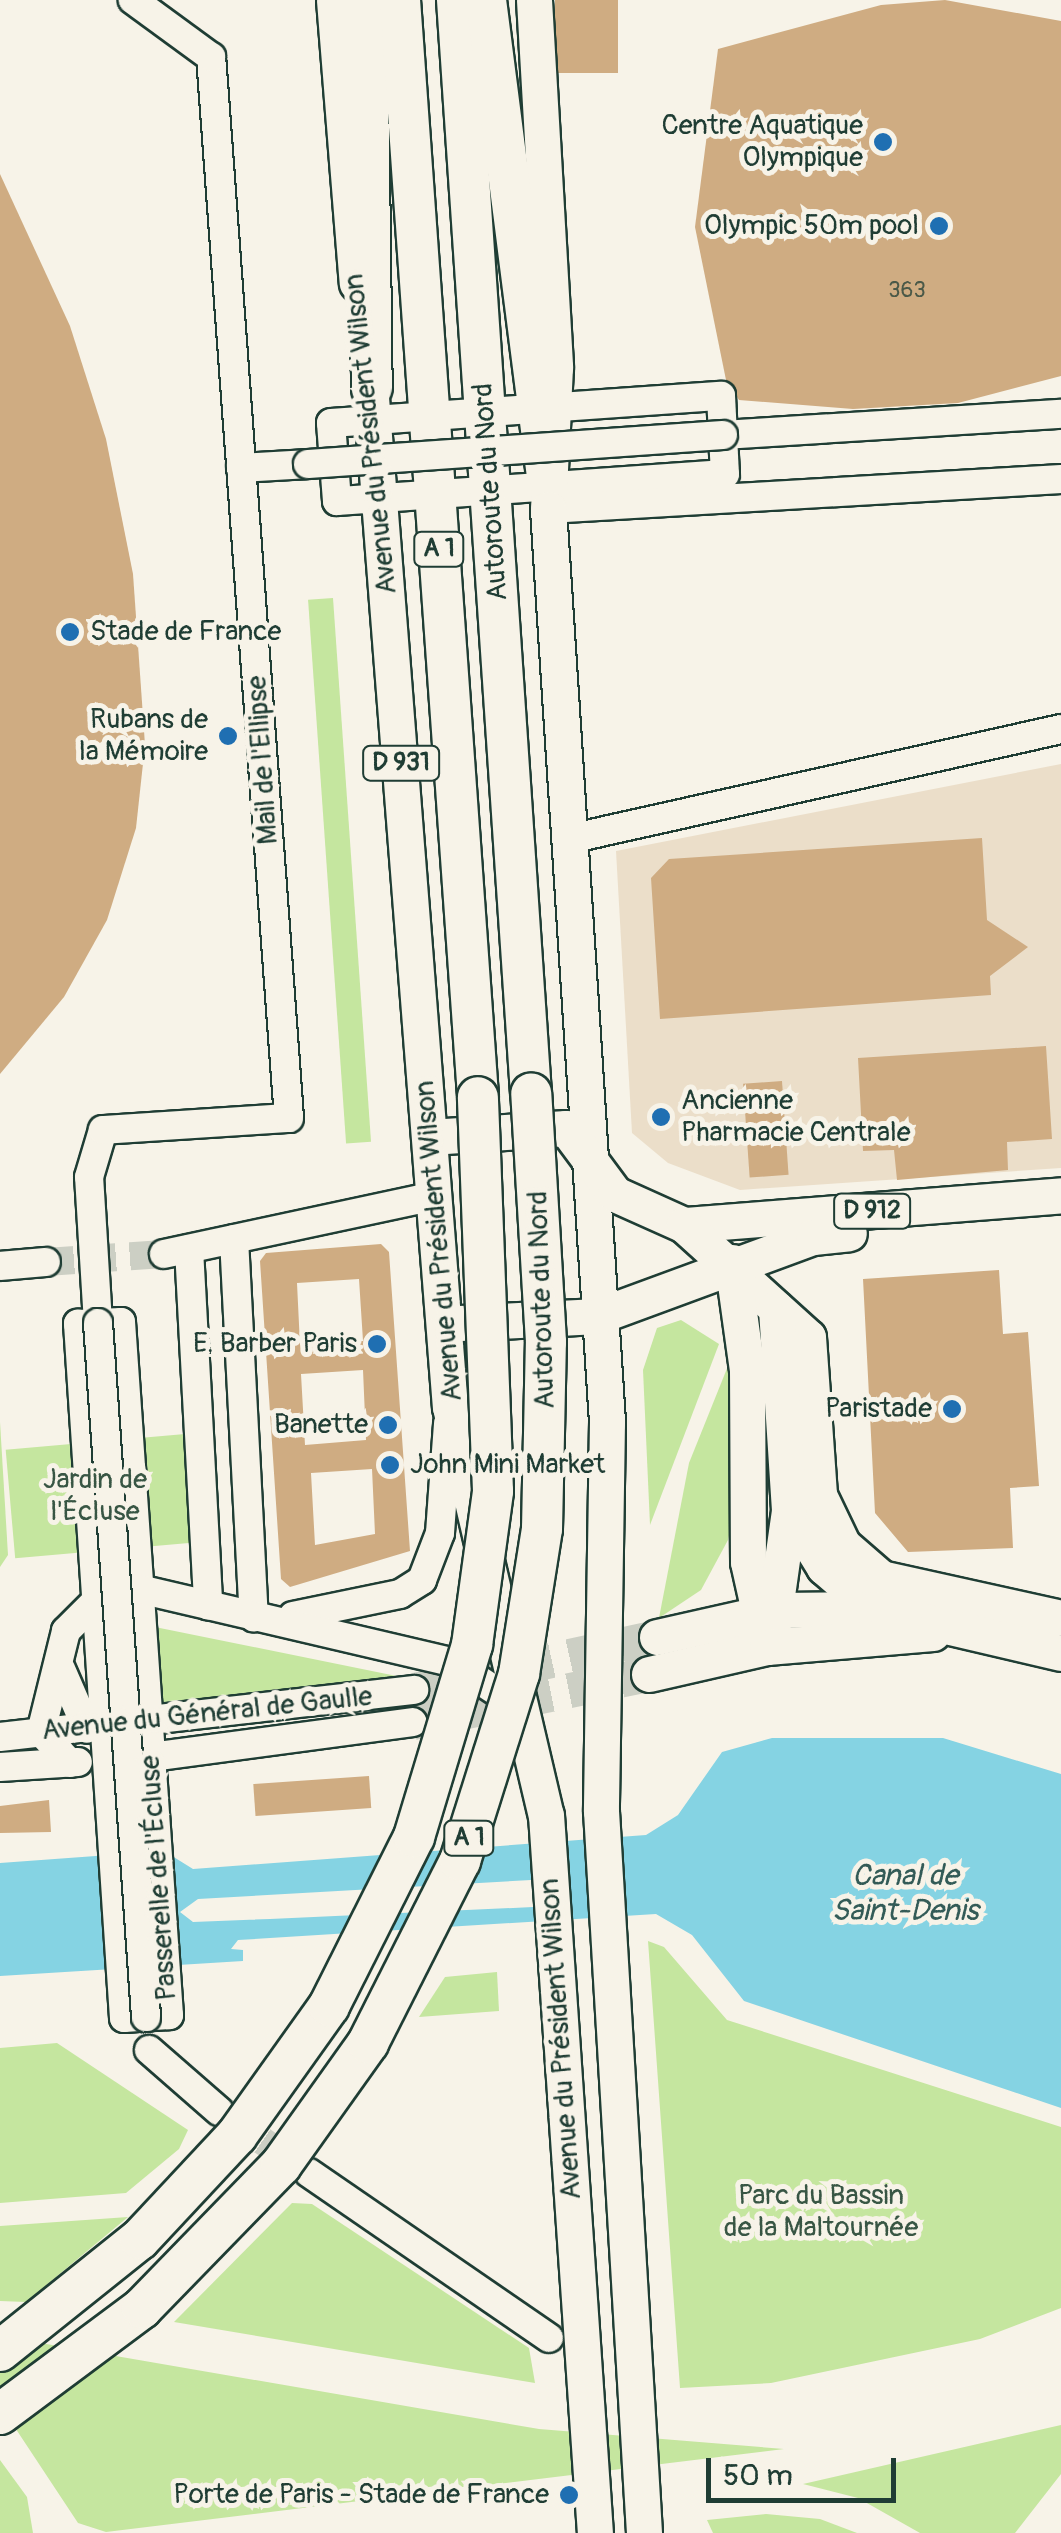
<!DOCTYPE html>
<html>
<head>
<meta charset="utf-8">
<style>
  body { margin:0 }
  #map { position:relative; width:1061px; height:2533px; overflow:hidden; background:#f7f3e8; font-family:Pangolin,sans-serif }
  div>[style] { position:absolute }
  .built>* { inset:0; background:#ebdec9 }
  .green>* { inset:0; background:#c5e69f; transform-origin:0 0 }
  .water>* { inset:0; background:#85d3e3 }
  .building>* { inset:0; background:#cfac82; transform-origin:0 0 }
  .minor-tunnel>* { height:28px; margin-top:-14px; transform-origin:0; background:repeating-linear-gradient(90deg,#cccfc4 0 28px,transparent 0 42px) }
  .major-tunnel>* { height:35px; margin-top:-17.5px; transform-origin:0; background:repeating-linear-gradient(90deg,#cccfc4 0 35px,transparent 0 53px) }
  .roads { filter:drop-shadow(2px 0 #1f3d34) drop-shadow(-2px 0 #1f3d34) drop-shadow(0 2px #1f3d34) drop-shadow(0 -2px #1f3d34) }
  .minor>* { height:28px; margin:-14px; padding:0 14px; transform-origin:14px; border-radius:14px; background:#f7f3e8 }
  .major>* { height:35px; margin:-17.5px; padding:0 17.5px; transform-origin:17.5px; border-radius:17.5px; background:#f7f3e8 }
  .highway>* { height:40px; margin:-20px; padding:0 20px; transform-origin:20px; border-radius:20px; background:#f7f3e8 }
  .bridges { filter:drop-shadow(2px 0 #1f3d34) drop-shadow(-2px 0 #1f3d34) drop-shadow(0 2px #1f3d34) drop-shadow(0 -2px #1f3d34) }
  .minor-bridge>* { height:28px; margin:-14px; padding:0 14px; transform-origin:14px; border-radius:14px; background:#f7f3e8 }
  .highway-bridge>* { height:40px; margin:-20px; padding:0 20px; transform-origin:20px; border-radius:20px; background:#f7f3e8 }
  .dots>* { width:28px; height:28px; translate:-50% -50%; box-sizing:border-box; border:5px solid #f7f3e8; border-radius:50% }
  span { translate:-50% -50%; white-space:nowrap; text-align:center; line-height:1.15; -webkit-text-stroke:10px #f7f3e8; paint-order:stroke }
  .number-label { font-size:22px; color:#4b5948 }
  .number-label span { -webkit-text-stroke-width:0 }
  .shield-label span { padding:2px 8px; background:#f7f3e8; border:2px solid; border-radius:8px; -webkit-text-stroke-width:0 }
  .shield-label { font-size:25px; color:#1f3d34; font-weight:700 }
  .poi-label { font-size:28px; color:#1f3d34 }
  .right { translate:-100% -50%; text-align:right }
  .left { translate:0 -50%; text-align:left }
  .street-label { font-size:28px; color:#1f3d34 }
  .park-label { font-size:28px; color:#385644 }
  .water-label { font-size:30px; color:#335b57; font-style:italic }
  .scale { position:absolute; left:706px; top:2458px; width:190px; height:45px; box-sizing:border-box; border:5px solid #1f3d34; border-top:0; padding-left:12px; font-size:30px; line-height:35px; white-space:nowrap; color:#1f3d34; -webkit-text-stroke:8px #f7f3e8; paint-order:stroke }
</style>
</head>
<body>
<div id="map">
  <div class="built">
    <div style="clip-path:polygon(1061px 764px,1061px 1168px,740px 1190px,668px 1163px,632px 1133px,616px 851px)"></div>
  </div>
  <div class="green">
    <div style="left:333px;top:598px;width:545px;height:25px;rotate:86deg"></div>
    <div style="clip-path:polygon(681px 1320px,719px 1344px,650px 1525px,643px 1370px,657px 1328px)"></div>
    <div style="clip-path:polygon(730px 1361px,740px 1487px,728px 1540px,701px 1590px,659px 1618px,689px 1463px)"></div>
    <div style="clip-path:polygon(0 1422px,8px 1555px,0 1567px)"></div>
    <div style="left:185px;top:1434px;width:109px;height:180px;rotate:85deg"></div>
    <div style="clip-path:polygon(145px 1625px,421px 1681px,151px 1709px)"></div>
    <div style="clip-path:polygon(648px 1941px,664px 1947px,727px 2020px,1061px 2127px,1061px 2308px,980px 2339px,771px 2383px,680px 2388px)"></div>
    <div style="clip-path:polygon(497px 1972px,499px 2011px,419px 2017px,445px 1977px)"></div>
    <div style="clip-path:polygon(57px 2043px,188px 2130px,179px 2149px,126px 2193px,0 2203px,0 2048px)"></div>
    <div style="clip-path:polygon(292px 2203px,312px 2204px,529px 2348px,535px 2383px,174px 2322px)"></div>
    <div style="clip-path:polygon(128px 2217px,26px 2302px,0 2301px,0 2226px)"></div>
    <div style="clip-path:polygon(0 2336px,539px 2429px,784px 2449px,106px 2532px,78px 2523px,0 2405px)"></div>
    <div style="clip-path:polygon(1061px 2425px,1061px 2474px,1015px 2533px,920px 2533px,858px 2498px,803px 2484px)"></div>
    <div style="clip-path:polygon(0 2460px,27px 2497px,33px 2533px,0 2533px)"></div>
    <div style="clip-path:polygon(766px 2514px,820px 2519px,857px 2533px,713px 2533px,707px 2520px)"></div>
  </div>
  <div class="water">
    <div style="clip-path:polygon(evenodd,772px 1738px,943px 1738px,1061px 1774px,1061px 2108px,744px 2001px,692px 1935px,656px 1914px,238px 1940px,231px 1949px,243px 1950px,243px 1961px,0 1976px,0 1863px,164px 1851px,193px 1869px,646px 1835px,678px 1815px,722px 1752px,772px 1738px,531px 1880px,560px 1887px,560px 1897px,533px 1907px,270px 1919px,193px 1922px,180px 1912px,198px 1899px,531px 1880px)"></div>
  </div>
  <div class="building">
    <div style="left:555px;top:0;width:63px;height:73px"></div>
    <div style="clip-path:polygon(945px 0,1061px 21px,1061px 376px,958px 403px,853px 409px,739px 400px,726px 380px,695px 227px,718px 49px,881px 5px)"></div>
    <div style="clip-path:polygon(0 174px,70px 326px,106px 439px,133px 574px,145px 745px,136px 828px,107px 920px,64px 997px,0 1074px)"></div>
    <div style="clip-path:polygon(982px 838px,987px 920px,1028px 947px,990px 976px,991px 995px,660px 1019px,651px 878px,669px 859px)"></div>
    <div style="clip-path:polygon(1046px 1046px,1052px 1139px,1007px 1142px,1008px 1170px,897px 1180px,894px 1150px,863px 1151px,858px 1058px)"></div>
    <div style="left:782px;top:1081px;width:94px;height:39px;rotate:86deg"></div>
    <div style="clip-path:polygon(evenodd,381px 1244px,389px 1252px,410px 1551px,290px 1587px,281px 1579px,260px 1261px,266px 1253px,381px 1244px,359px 1279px,363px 1341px,300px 1345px,297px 1283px,359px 1279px,381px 1244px,363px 1370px,366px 1440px,305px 1445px,301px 1374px,363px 1370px,381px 1244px,372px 1469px,375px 1534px,315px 1545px,311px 1473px,372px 1469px)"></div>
    <div style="clip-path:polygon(999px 1270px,1003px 1334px,1028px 1332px,1039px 1486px,1010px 1488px,1013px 1548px,908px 1552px,875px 1513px,863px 1279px)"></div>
    <div style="left:369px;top:1776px;width:32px;height:116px;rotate:86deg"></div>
    <div style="clip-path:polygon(49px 1800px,51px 1832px,0 1833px,0 1806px)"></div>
  </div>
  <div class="minor-tunnel">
    <div style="left:46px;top:1262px;width:118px;rotate:-3.9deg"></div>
    <div style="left:228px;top:2117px;width:88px;rotate:34.8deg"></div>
  </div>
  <div class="major-tunnel">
    <div style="left:414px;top:1690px;width:249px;rotate:-12.3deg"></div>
    <div style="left:413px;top:1722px;width:241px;rotate:-11.5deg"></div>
  </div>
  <div class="roads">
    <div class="minor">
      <div style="left:721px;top:396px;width:78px;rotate:87.1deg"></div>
      <div style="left:725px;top:474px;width:389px;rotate:176deg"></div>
      <div style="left:337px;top:501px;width:78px;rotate:-94.4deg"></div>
      <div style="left:331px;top:423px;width:391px;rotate:-4deg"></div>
      <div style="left:723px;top:435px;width:339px;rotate:-3.6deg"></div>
      <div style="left:241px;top:468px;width:67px;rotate:-3.4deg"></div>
      <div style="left:548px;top:509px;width:514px;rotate:-3.35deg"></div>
      <div style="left:569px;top:839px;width:504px;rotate:-12.6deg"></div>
      <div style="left:234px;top:1239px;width:379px;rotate:87deg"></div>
      <div style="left:189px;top:1249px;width:357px;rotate:86.9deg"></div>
      <div style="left:164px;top:1254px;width:277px;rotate:-12.1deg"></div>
      <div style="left:0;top:1266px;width:46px;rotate:-5deg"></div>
      <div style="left:121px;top:1322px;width:695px;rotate:86.04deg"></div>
      <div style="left:169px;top:2015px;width:45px;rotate:176.2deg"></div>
      <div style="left:124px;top:2018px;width:696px;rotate:-93.79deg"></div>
      <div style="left:78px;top:1324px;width:43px;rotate:-2.7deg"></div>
      <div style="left:98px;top:1323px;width:146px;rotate:-93.5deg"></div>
      <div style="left:89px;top:1177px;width:49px;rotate:-73.4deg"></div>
      <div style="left:103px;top:1130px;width:186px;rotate:-3.7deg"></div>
      <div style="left:289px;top:1118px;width:1064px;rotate:-94.2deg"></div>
      <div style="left:211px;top:57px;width:97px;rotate:-143.8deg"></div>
      <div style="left:293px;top:1616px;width:109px;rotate:-11.6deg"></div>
      <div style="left:400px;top:1594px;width:26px;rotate:-32deg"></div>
      <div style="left:422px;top:1580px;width:50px;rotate:-69deg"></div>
      <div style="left:440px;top:1533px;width:110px;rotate:-85.8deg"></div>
      <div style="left:61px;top:1669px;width:65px;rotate:66.6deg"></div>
      <div style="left:0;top:1737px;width:417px;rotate:-6.5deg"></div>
      <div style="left:136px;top:1759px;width:279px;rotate:-7.6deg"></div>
      <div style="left:70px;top:1763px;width:42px;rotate:-133.1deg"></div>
      <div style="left:41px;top:1732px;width:104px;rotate:-76.1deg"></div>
      <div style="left:66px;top:1631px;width:68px;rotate:-45deg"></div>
      <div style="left:114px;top:1583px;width:347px;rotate:13.2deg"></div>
      <div style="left:452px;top:1662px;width:85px;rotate:33.5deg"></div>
      <div style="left:0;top:1767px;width:78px;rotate:-3.7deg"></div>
      <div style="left:149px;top:2050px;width:93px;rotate:41.1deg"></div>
      <div style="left:309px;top:2173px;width:291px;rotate:34.5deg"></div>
    </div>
    <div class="major">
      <div style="left:334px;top:0;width:284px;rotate:85.4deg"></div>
      <div style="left:534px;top:0;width:368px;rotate:86.7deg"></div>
      <div style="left:555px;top:367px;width:142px;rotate:92.8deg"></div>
      <div style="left:548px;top:509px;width:915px;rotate:86.3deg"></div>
      <div style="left:607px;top:1422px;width:389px;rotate:90.9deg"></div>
      <div style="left:601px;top:1811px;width:723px;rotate:86.59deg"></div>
      <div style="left:368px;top:359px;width:1051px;rotate:85.53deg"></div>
      <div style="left:450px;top:1407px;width:419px;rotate:76.8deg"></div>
      <div style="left:546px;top:1815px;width:720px;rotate:86.1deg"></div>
      <div style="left:430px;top:1137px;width:136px;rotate:-3.8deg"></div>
      <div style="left:566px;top:1128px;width:82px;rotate:53.4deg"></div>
      <div style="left:615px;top:1194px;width:76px;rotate:24.2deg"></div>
      <div style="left:684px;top:1225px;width:378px;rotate:-4.5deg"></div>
      <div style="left:684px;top:1225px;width:167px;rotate:42.1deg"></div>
      <div style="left:808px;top:1337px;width:158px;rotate:86deg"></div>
      <div style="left:819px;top:1495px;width:55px;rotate:64.4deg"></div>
      <div style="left:843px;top:1545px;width:50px;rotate:41deg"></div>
      <div style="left:881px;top:1578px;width:184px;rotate:12.5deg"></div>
      <div style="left:732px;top:1262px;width:109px;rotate:82.1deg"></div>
      <div style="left:747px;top:1370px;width:192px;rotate:89.7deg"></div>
      <div style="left:748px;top:1562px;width:87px;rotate:77.4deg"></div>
      <div style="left:460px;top:1323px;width:138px;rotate:-2.9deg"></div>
      <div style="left:598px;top:1316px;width:229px;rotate:-20.2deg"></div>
      <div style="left:813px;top:1237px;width:36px;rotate:-6deg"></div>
      <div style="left:789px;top:1510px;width:67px;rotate:58.4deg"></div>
      <div style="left:824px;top:1567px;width:65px;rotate:40.6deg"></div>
      <div style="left:772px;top:1630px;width:121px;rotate:-81.9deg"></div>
      <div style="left:789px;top:1510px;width:202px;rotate:-93.7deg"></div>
      <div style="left:657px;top:1637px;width:124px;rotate:-12.6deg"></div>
      <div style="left:778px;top:1610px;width:95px;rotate:-0.6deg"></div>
      <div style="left:873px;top:1609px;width:193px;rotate:13.2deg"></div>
      <div style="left:649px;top:1674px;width:121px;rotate:-12.9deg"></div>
      <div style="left:767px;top:1647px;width:166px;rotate:-4.8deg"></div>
    </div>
    <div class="highway">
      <div style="left:367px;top:0;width:388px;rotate:89.3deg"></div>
      <div style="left:400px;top:0;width:1100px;rotate:85.93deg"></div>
      <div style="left:457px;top:0;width:1096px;rotate:86.13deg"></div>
      <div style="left:486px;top:0;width:475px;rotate:82.7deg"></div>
    </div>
  </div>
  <div class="bridges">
    <div class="minor-bridge">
      <div style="left:308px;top:464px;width:416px;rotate:-4deg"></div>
      <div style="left:98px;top:1323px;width:696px;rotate:86.04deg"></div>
    </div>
    <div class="highway-bridge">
      <div style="left:0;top:2351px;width:179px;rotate:-38.7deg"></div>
      <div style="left:140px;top:2239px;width:142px;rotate:-47deg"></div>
      <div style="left:237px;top:2135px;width:158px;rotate:-54.5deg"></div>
      <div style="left:329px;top:2006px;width:189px;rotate:-63.3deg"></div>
      <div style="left:414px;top:1837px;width:201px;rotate:-73.2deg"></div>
      <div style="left:472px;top:1645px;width:155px;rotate:-82.2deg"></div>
      <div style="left:493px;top:1491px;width:394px;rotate:-92.2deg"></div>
      <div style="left:0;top:2414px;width:177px;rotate:-36.7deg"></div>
      <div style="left:142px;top:2308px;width:199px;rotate:-45.8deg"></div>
      <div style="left:281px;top:2165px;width:150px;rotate:-54.5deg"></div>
      <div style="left:368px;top:2043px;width:204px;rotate:-63.2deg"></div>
      <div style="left:460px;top:1861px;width:196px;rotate:-72.5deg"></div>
      <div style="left:519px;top:1674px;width:147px;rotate:-81deg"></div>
      <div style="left:542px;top:1529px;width:187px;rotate:-88.8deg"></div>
      <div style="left:546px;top:1342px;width:249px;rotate:-93.4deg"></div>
    </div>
  </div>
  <div class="dots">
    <div style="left:883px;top:142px;background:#1f6fb2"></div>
    <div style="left:939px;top:226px;background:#1f6fb2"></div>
    <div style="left:70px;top:632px;background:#1f6fb2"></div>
    <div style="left:228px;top:736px;background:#1f6fb2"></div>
    <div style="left:661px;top:1117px;background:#1f6fb2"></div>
    <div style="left:377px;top:1344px;background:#1f6fb2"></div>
    <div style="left:952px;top:1409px;background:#1f6fb2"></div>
    <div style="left:388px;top:1425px;background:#1f6fb2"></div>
    <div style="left:390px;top:1465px;background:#1f6fb2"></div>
    <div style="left:569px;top:2495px;background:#1f6fb2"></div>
  </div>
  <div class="number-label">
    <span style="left:907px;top:291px">363</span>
  </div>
  <div class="shield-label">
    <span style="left:439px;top:549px">A 1</span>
    <span style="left:401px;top:763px">D 931</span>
    <span style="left:872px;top:1211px">D 912</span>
    <span style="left:469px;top:1838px">A 1</span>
  </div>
  <div class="poi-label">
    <span class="right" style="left:863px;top:142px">Centre Aquatique<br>Olympique</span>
    <span class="right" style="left:919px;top:226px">Olympic 50m pool</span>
    <span class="left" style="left:90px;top:632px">Stade de France</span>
    <span class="right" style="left:208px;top:736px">Rubans de<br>la Mémoire</span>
    <span class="left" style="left:681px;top:1117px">Ancienne<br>Pharmacie Centrale</span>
    <span class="right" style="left:357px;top:1344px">E. Barber Paris</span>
    <span class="right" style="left:932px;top:1409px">Paristade</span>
    <span class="right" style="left:368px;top:1425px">Banette</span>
    <span class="left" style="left:410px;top:1465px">John Mini Market</span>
    <span class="right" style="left:549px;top:2495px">Porte de Paris - Stade de France</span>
  </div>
  <div class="street-label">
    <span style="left:371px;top:434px;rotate:-96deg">Avenue du Président Wilson</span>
    <span style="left:491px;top:492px;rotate:-94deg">Autoroute du Nord</span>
    <span style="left:263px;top:760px;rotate:-94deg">Mail de l'Ellipse</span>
    <span style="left:439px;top:1241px;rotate:-95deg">Avenue du Président Wilson</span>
    <span style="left:542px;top:1300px;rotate:-92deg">Autoroute du Nord</span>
    <span style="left:207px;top:1714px;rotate:-6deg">Avenue du Général de Gaulle</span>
    <span style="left:159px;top:1878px;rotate:-94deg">Passerelle de l'Écluse</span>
    <span style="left:561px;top:2039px;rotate:-94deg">Avenue du Président Wilson</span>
  </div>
  <div class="park-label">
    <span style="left:95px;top:1496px">Jardin de<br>l'Écluse</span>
    <span style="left:821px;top:2212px">Parc du Bassin<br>de la Maltournée</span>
  </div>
  <div class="water-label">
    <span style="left:905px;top:1893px">Canal de<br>Saint-Denis</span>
  </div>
  <div class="scale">50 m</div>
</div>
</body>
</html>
